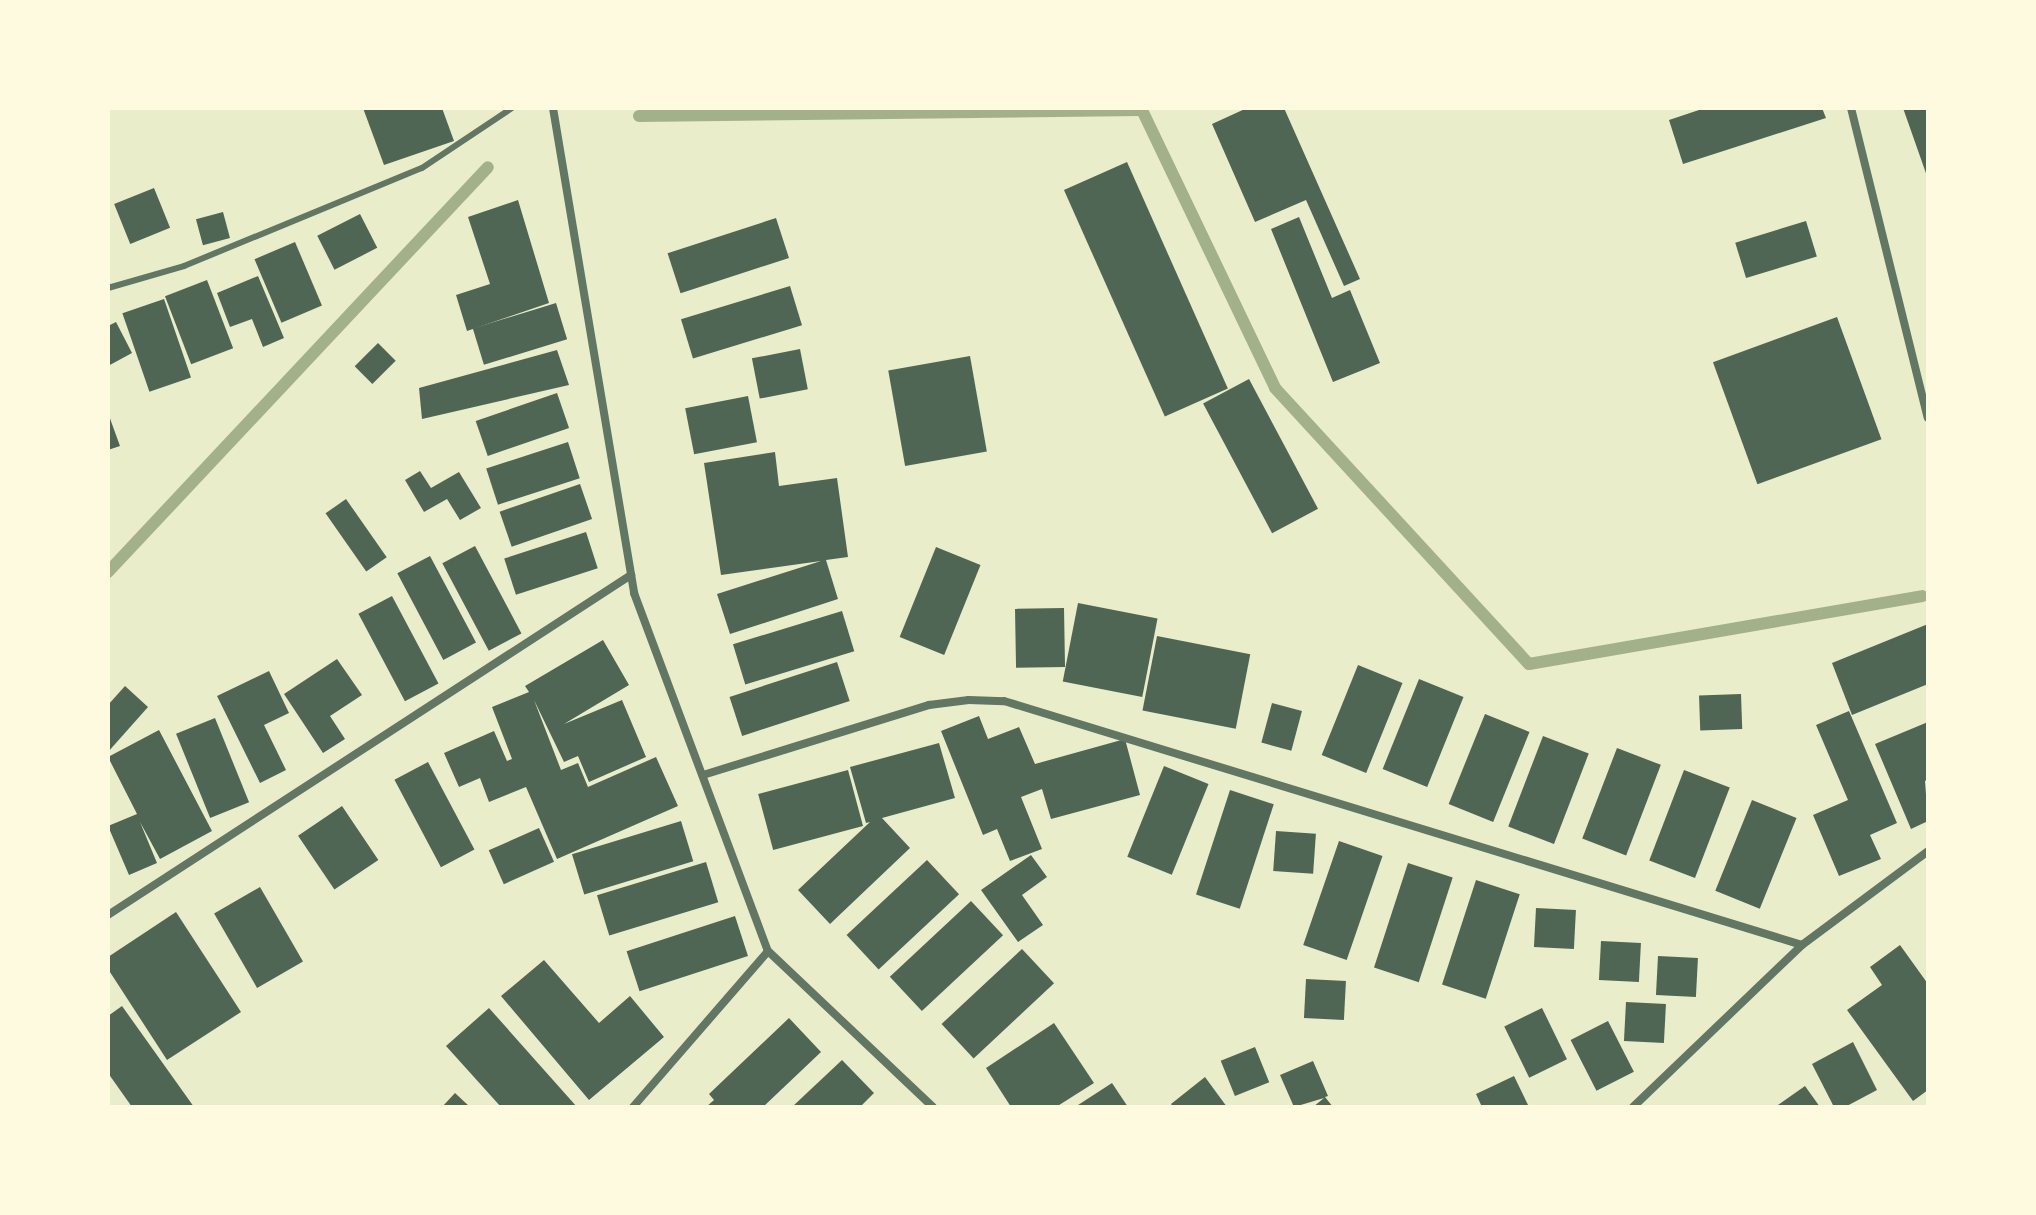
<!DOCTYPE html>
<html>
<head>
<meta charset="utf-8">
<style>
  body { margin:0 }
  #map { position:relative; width:2036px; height:1215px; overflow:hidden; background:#e9edc9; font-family:"DM Sans",sans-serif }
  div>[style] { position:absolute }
  .stream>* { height:12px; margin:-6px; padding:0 6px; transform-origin:6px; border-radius:6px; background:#a3b18a }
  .building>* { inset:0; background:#4f6655; transform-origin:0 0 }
  .service>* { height:6px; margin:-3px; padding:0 3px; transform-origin:3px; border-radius:3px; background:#617663 }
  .minor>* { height:8px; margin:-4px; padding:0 4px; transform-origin:4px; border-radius:4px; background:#617663 }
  span { translate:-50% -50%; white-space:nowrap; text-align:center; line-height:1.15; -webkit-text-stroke:8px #fefae0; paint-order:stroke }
  .frame { position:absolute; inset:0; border:110px solid #fefae0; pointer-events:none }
</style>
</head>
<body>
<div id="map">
  <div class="stream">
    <div style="left:639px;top:116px;width:503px;rotate:-0.68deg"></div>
    <div style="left:1142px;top:110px;width:308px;rotate:64.4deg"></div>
    <div style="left:1275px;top:388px;width:375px;rotate:47.4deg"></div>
    <div style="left:1529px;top:664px;width:399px;rotate:-9.8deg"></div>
    <div style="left:108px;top:572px;width:555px;rotate:-46.82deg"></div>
  </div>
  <div class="building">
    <div style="clip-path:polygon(363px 108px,442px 108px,454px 141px,384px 165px)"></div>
    <div style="clip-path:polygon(1247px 108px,1284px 108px,1360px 279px,1344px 286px,1306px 200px,1255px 222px,1212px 124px)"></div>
    <div style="clip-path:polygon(1705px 108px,1822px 108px,1826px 118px,1683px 164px,1669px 120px)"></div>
    <div style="clip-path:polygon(1903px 108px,1928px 108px,1928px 179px)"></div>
    <div style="left:1127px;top:162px;width:248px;height:69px;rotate:66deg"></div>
    <div style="left:154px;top:188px;width:43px;height:43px;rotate:68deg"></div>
    <div style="clip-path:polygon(518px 200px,549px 303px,467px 331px,456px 295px,490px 284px,468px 217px)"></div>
    <div style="left:223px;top:212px;width:27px;height:28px;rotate:75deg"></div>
    <div style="left:360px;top:214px;width:38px;height:48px;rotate:63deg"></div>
    <div style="clip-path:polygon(1299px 217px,1332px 298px,1350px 290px,1380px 363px,1333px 382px,1271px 229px)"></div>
    <div style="left:776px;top:218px;width:42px;height:114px;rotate:72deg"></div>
    <div style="left:1806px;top:221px;width:37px;height:74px;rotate:73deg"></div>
    <div style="left:295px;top:242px;width:69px;height:44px;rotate:67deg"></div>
    <div style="clip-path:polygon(258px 276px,284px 338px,263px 347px,252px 319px,230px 327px,217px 293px)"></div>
    <div style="left:207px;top:280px;width:73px;height:45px;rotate:69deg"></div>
    <div style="left:790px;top:286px;width:41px;height:114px;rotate:73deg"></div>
    <div style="left:164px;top:299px;width:83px;height:44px;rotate:71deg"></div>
    <div style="left:556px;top:303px;width:38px;height:87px;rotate:73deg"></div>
    <div style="left:1837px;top:317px;width:130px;height:132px;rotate:70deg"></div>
    <div style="clip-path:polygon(116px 322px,132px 353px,108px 366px,108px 326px)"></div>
    <div style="left:378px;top:343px;width:25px;height:33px;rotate:45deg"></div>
    <div style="left:800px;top:349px;width:41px;height:49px;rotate:79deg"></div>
    <div style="clip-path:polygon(557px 350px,569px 385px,422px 419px,419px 388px)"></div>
    <div style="left:970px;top:356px;width:97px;height:83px;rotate:80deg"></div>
    <div style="left:1249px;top:379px;width:147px;height:52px;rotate:62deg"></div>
    <div style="left:557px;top:393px;width:37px;height:86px;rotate:71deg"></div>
    <div style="left:748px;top:396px;width:47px;height:64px;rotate:79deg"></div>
    <div style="clip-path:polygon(108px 413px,120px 446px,108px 450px)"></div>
    <div style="left:568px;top:442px;width:38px;height:86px;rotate:72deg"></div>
    <div style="clip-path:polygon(775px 452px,779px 486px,837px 478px,848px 557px,826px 560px,838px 599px,730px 634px,717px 594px,821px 561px,721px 575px,704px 463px)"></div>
    <div style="clip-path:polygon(420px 471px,431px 488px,459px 472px,481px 508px,460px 520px,447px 499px,424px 512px,405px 480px)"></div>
    <div style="left:580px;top:484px;width:37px;height:85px;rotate:71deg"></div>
    <div style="left:346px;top:499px;width:71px;height:25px;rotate:55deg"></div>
    <div style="left:586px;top:532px;width:38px;height:86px;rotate:72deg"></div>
    <div style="left:475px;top:546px;width:99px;height:37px;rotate:62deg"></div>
    <div style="left:936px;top:547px;width:48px;height:97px;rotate:22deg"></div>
    <div style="left:430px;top:556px;width:98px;height:37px;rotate:62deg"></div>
    <div style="left:392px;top:596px;width:99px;height:38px;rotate:62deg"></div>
    <div style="left:1078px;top:603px;width:81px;height:80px;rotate:11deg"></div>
    <div style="left:1064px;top:608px;width:59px;height:49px;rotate:89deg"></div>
    <div style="left:842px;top:611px;width:42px;height:114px;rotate:73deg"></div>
    <div style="clip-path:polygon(1928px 624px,1928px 684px,1852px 715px,1832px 663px)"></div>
    <div style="left:1157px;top:636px;width:95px;height:76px;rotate:11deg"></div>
    <div style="clip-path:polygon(603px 640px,629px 685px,564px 724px,622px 700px,646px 757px,589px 782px,578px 756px,564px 762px,534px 700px,561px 770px,578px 763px,588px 787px,656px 757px,678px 806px,557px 859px,526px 787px,489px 802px,480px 778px,459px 787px,444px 753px,494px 731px,507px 761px,512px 759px,492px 707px,529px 692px,525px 686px)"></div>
    <div style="clip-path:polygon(337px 659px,362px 695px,330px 716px,345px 739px,323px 753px,284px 694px)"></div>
    <div style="left:837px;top:662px;width:41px;height:113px;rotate:72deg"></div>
    <div style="left:1358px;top:665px;width:48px;height:97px;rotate:22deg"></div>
    <div style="clip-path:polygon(269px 671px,289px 713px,264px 725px,286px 770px,260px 783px,217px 696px)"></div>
    <div style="left:1419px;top:679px;width:48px;height:97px;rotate:22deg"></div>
    <div style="clip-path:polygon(125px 686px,148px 707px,108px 752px,108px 705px)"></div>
    <div style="left:1741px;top:694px;width:35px;height:42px;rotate:88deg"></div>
    <div style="left:1272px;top:703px;width:31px;height:41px;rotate:15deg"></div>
    <div style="clip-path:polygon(1849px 711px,1897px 823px,1870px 835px,1881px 859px,1839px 876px,1813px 815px,1848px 800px,1816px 725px)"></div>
    <div style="left:1485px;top:714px;width:48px;height:97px;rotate:22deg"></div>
    <div style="clip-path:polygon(979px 716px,988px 739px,1019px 727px,1035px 764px,1125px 739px,1140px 795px,1051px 819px,1042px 789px,1021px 797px,1042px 849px,1010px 861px,997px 829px,983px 835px,941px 731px)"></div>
    <div style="left:215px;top:718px;width:91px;height:42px;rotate:68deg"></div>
    <div style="clip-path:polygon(1928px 722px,1928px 779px,1925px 781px,1928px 821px,1911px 829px,1875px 744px)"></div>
    <div style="clip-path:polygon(159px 730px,212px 831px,160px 859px,140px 822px,157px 863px,129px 875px,108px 826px,137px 814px,108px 757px)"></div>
    <div style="left:1543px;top:736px;width:49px;height:97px;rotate:21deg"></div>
    <div style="clip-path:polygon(939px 743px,955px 798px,882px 818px,910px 848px,830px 924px,798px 890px,870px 822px,866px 823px,850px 767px)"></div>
    <div style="left:1617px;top:748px;width:47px;height:97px;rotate:21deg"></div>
    <div style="left:428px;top:762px;width:99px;height:38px;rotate:62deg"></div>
    <div style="left:1164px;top:766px;width:48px;height:98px;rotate:22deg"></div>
    <div style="left:848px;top:770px;width:58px;height:93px;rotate:75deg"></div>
    <div style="left:1684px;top:770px;width:49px;height:97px;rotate:21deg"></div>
    <div style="left:1230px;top:790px;width:46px;height:110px;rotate:18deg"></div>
    <div style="left:1752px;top:800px;width:48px;height:98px;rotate:22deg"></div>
    <div style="left:342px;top:806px;width:65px;height:53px;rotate:56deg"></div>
    <div style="left:681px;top:821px;width:42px;height:114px;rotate:73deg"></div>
    <div style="left:539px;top:828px;width:37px;height:55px;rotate:66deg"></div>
    <div style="left:1276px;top:831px;width:40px;height:40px;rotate:4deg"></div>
    <div style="left:1339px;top:841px;width:46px;height:110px;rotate:19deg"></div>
    <div style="clip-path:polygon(1031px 855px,1047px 877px,1022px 895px,1043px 925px,1018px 942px,981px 890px)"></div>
    <div style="left:927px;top:860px;width:47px;height:110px;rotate:47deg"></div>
    <div style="left:706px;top:862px;width:42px;height:114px;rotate:73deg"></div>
    <div style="left:1408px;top:863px;width:47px;height:110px;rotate:18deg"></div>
    <div style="left:1476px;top:880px;width:46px;height:110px;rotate:18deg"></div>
    <div style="left:260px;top:887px;width:86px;height:53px;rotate:60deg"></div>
    <div style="left:971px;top:901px;width:47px;height:111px;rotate:47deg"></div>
    <div style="left:1536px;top:908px;width:40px;height:39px;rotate:3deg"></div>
    <div style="clip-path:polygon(176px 912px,241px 1012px,167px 1060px,108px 969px,108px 957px)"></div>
    <div style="left:735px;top:916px;width:42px;height:114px;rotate:72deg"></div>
    <div style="left:1601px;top:941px;width:40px;height:39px;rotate:3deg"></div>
    <div style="clip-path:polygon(1900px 945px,1928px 984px,1928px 1090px,1913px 1101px,1847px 1010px,1882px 985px,1870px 967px)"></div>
    <div style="left:1022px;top:949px;width:47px;height:110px;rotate:47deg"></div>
    <div style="left:1658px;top:956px;width:40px;height:39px;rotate:3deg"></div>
    <div style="clip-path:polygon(544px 960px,599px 1023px,630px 996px,664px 1037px,589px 1100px,501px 996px)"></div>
    <div style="left:1306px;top:979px;width:40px;height:39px;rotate:3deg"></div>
    <div style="left:1626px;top:1002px;width:40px;height:39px;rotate:3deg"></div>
    <div style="clip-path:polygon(122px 1006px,194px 1107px,132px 1107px,108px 1073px,108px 1016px)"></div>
    <div style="clip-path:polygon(489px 1008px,577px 1107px,501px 1107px,446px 1046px)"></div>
    <div style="left:1542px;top:1008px;width:57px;height:42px;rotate:64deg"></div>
    <div style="clip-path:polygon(789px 1018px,821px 1052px,763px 1107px,706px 1107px,714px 1100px,709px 1094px)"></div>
    <div style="left:1608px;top:1021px;width:57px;height:42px;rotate:63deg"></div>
    <div style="clip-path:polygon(1054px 1023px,1094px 1083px,1056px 1107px,1011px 1107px,986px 1068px)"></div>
    <div style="clip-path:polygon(1853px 1042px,1877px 1090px,1845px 1107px,1834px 1107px,1812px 1064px)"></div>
    <div style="left:1255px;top:1047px;width:38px;height:37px;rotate:68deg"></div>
    <div style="clip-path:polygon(842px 1060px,874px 1093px,860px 1107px,792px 1107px)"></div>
    <div style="clip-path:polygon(1313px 1061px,1328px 1096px,1325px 1097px,1333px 1107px,1313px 1107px,1324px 1098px,1294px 1107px,1280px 1075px)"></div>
    <div style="clip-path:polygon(1514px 1076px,1529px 1107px,1482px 1107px,1476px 1094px)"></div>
    <div style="clip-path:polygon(1205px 1077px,1227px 1107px,1173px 1107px,1171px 1104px)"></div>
    <div style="clip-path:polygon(1112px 1083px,1128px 1107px,1075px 1107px)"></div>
    <div style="clip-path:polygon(1805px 1086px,1820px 1107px,1775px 1107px)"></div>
    <div style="clip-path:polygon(455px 1093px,470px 1107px,442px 1107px)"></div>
  </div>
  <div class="service">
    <div style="left:108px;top:288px;width:79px;rotate:-16.1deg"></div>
    <div style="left:184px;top:266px;width:257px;rotate:-22.4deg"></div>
    <div style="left:422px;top:168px;width:108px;rotate:-33.7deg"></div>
  </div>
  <div class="minor">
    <div style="left:553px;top:108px;width:492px;rotate:80.5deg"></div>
    <div style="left:634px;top:593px;width:382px;rotate:69.5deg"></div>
    <div style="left:768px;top:951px;width:227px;rotate:43.4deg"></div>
    <div style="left:1851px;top:108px;width:319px;rotate:76.1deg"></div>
    <div style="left:703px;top:775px;width:237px;rotate:-17.2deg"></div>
    <div style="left:929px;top:705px;width:40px;rotate:-7.1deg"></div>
    <div style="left:969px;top:700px;width:35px;rotate:2deg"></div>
    <div style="left:1004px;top:701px;width:834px;rotate:17deg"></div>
    <div style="left:108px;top:915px;width:624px;rotate:-33.03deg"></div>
    <div style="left:633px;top:1107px;width:206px;rotate:-49.1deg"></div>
    <div style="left:1633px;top:1107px;width:234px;rotate:-43.8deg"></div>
    <div style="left:1802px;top:945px;width:157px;rotate:-36.7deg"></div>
  </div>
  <div class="frame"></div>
</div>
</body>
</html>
